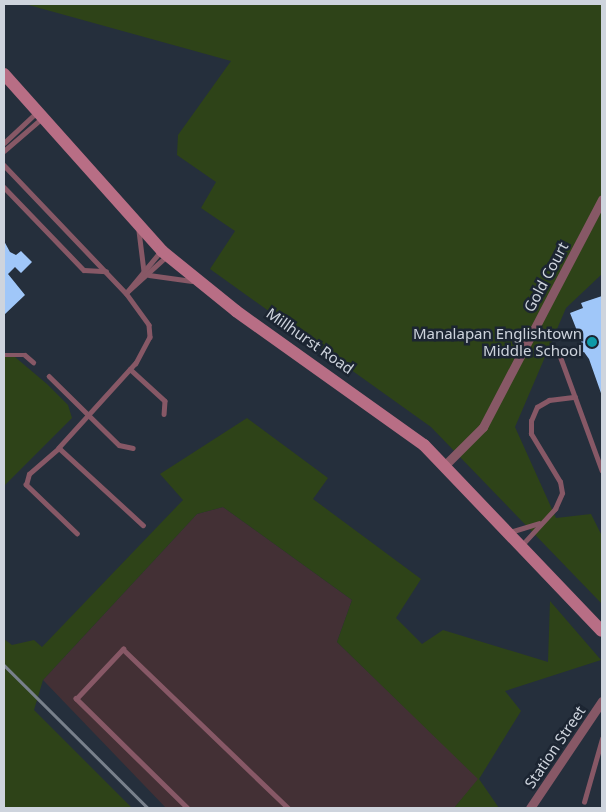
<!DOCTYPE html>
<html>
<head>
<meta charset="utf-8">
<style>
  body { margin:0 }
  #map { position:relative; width:606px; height:812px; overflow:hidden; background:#252f3c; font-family:"Noto Sans",sans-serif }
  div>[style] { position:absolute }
  .industrial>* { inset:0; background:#433035 }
  .green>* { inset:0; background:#2e4318 }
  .building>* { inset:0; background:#a0c7f9 }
  .lane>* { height:4.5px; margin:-2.25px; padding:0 2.25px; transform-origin:2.25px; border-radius:2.25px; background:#875866 }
  .street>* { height:9px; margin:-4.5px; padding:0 4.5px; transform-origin:4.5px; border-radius:4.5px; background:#875866 }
  .secondary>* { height:12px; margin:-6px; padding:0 6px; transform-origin:6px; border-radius:6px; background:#b86e85 }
  .rail>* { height:2.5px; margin:-1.25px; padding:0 1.25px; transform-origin:1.25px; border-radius:1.25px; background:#78808b }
  .dots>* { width:14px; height:14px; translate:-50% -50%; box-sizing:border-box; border:2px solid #1c2532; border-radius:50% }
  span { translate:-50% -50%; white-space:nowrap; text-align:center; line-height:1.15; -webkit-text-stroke:5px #1c2532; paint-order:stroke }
  .street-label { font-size:15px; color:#ced4dd }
  .poi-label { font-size:15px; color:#ced4dd }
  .right { translate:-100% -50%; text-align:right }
  .frame { position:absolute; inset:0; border:5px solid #ced4dd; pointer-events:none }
</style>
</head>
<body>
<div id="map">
  <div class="industrial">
    <div style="clip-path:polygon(223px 507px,352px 600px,337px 642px,479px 779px,454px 808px,166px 808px,43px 680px,197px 514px)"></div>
  </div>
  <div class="green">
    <div style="clip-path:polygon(25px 4px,602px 4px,602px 274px,566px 308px,515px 427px,556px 518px,591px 514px,602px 536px,602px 604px,431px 427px,210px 269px,235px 231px,201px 208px,216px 182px,177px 155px,178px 135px,231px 61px)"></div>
    <div style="clip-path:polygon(4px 357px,15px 357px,47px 384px,68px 405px,72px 418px,4px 486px)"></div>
    <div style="clip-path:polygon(247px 418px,328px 478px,313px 499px,421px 579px,396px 618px,422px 644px,443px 630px,548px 662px,550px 601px,601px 660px,505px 691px,521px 711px,479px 779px,499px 808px,454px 808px,478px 779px,337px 642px,352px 600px,223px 507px,197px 514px,43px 680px,34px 710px,132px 808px,4px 808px,4px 639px,12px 645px,34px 640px,42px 647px,183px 500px,160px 474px)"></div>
  </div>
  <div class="building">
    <div style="clip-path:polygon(4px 241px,10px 252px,16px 255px,21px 251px,32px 262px,21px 273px,15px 267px,8px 274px,25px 295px,4px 315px)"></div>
    <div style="clip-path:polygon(602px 296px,602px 396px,589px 359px,584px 352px,577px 354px,575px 349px,583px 346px,570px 313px,583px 308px,581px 303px)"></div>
  </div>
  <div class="lane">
    <div style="left:4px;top:143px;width:44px;rotate:-43.2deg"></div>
    <div style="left:4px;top:151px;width:49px;rotate:-40.9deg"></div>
    <div style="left:4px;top:165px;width:177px;rotate:46.4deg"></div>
    <div style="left:126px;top:293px;width:39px;rotate:54deg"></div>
    <div style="left:149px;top:325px;width:12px;rotate:85deg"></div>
    <div style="left:150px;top:337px;width:30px;rotate:118deg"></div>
    <div style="left:136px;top:363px;width:115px;rotate:132.2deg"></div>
    <div style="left:4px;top:187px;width:115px;rotate:46.1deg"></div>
    <div style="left:84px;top:270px;width:22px;rotate:3deg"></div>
    <div style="left:139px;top:231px;width:40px;rotate:82.9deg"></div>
    <div style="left:149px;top:275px;width:43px;rotate:7.9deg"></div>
    <div style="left:127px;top:292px;width:52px;rotate:-50.5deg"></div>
    <div style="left:126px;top:293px;width:55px;rotate:-42.1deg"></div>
    <div style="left:558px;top:350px;width:128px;rotate:69.9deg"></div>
    <div style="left:4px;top:355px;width:21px"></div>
    <div style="left:25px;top:355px;width:11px;rotate:41deg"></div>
    <div style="left:130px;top:369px;width:47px;rotate:42.4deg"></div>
    <div style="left:165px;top:401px;width:13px;rotate:94deg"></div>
    <div style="left:49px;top:376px;width:98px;rotate:44.6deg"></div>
    <div style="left:119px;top:445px;width:14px;rotate:12deg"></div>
    <div style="left:510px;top:532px;width:30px;rotate:-17deg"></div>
    <div style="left:77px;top:534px;width:71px;rotate:-136.1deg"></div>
    <div style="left:26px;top:485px;width:11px;rotate:-75deg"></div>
    <div style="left:29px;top:474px;width:40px;rotate:-41deg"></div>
    <div style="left:59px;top:448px;width:114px;rotate:42.5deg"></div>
    <div style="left:522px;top:545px;width:49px;rotate:-47.5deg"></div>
    <div style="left:555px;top:509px;width:17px;rotate:-66deg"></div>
    <div style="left:562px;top:493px;width:11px;rotate:-100deg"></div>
    <div style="left:560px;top:482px;width:56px;rotate:-121.1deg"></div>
    <div style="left:531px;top:434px;width:13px;rotate:-90deg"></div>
    <div style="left:531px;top:421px;width:15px;rotate:-67deg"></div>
    <div style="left:537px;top:407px;width:14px;rotate:-30deg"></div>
    <div style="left:549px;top:400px;width:26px;rotate:-7deg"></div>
    <div style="left:584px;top:802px;width:66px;rotate:-74.1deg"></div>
    <div style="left:187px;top:808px;width:156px;rotate:-135.5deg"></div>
    <div style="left:76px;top:699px;width:69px;rotate:-46.8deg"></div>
    <div style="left:123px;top:649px;width:229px;rotate:43.9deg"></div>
  </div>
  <div class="street">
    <div style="left:445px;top:465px;width:54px;rotate:-45deg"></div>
    <div style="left:483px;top:427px;width:257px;rotate:-62.4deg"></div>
    <div style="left:530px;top:808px;width:129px;rotate:-56.1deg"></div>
  </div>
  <div class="secondary">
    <div style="left:4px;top:74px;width:237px;rotate:48.2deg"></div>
    <div style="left:162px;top:251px;width:95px;rotate:39deg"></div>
    <div style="left:236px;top:311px;width:231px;rotate:35.5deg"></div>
    <div style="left:424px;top:445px;width:257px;rotate:46.3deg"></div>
  </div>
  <div class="rail">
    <div style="left:4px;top:665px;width:203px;rotate:44.8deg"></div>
  </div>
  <div class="dots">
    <div style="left:592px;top:342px;background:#0f9aa8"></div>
  </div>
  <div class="street-label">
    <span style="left:546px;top:277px;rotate:-62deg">Gold Court</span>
    <span style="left:310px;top:341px;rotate:35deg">Millhurst Road</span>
    <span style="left:555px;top:747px;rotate:-56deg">Station Street</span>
  </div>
  <div class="poi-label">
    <span class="right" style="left:582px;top:342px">Manalapan Englishtown<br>Middle School</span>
  </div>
  <div class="frame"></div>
</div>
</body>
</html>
